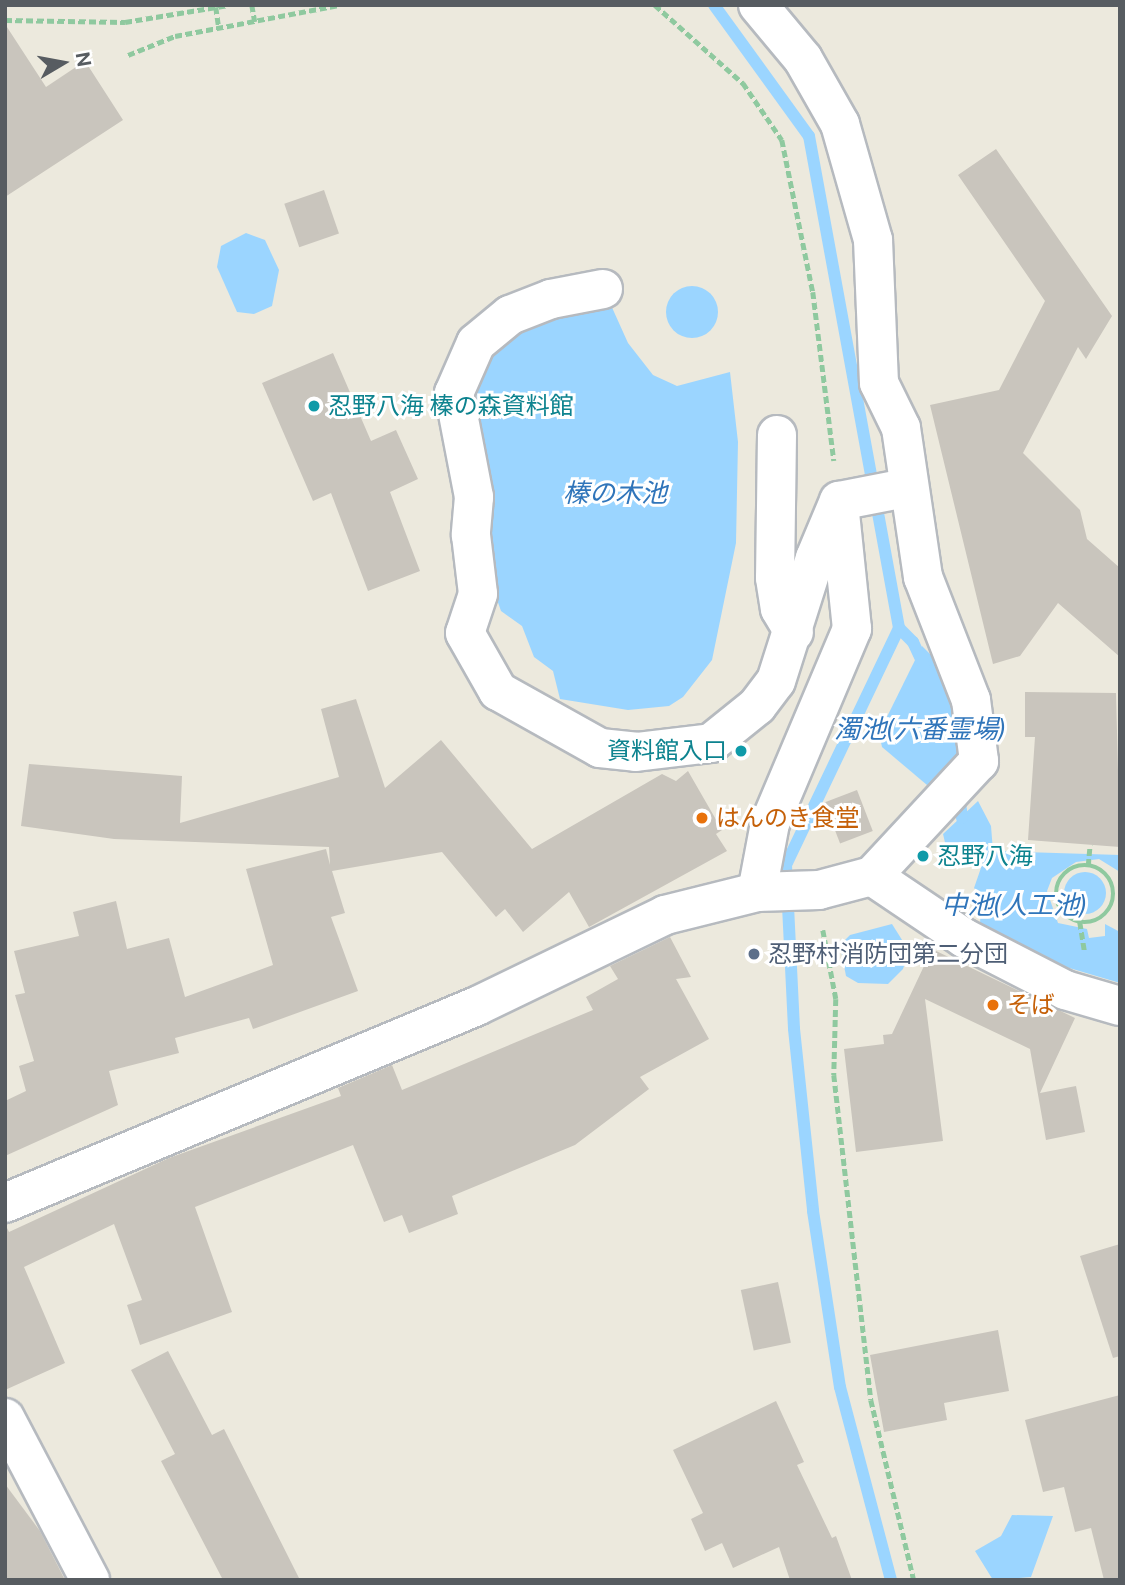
<!DOCTYPE html>
<html>
<head>
<meta charset="utf-8">
<style>
  body { margin:0 }
  #map { position:relative; width:1125px; height:1585px; overflow:hidden; background:#ece9dd; font-family:"Public Sans","Noto Sans JP",sans-serif }
  div>[style] { position:absolute }
  .water>* { inset:0; background:#9bd5ff }
  .round { border-radius:50% }
  .stream>* { height:12px; margin:-6px; padding:0 6px; transform-origin:6px; border-radius:6px; background:#9bd5ff }
  .building>* { inset:0; background:#c9c5bd; transform-origin:0 0 }
  .path>* { height:4.5px; margin-top:-2.25px; transform-origin:0; background:repeating-linear-gradient(90deg,#8fc99f 0 7px,transparent 0 10.5px) }
  .path>.ring { margin:-2.25px; padding:0; box-sizing:content-box; background:none; border:4.5px solid #8fc99f; border-radius:50% }
  .roads { filter:drop-shadow(2px 0 #b6babf) drop-shadow(-2px 0 #b6babf) drop-shadow(0 2px #b6babf) drop-shadow(0 -2px #b6babf) }
  .minor>* { height:38px; margin:-19px; padding:0 19px; transform-origin:19px; border-radius:19px; background:#fff }
  .dots>* { width:19px; height:19px; translate:-50% -50%; box-sizing:border-box; border:4px solid #fff; border-radius:50% }
  span { translate:-50% -50%; white-space:nowrap; text-align:center; line-height:1.15; -webkit-text-stroke:6px #fff; paint-order:stroke }
  .culture-label { font-size:24px; color:#0d838f }
  .left { translate:0 -50%; text-align:left }
  .right { translate:-100% -50%; text-align:right }
  .food-label { font-size:24px; color:#c56008 }
  .service-label { font-size:24px; color:#4e5e75 }
  .water-label { font-size:26px; color:#3075ba; font-style:italic }
  .frame { position:absolute; inset:0; border:7px solid #575c61; pointer-events:none }
  .north { position:absolute; left:28px; top:28px; width:70px; height:70px; -webkit-text-stroke:5px #fff; paint-order:stroke; rotate:80deg; font-size:19px; font-weight:700; line-height:28px; text-align:center; color:#575c61 }
  .north::after { content:''; display:block; margin:auto; width:24px; height:32px; background:#575c61; clip-path:polygon(50% 0,100% 100%,50% 72%,0 100%) }
</style>
</head>
<body>
<div id="map">
  <div class="water">
    <div style="clip-path:polygon(246px 233px,265px 240px,279px 270px,272px 306px,254px 314px,237px 312px,217px 267px,221px 246px)"></div>
    <div class="round" style="left:666px;top:286px;width:52px;height:52px"></div>
    <div style="clip-path:polygon(610px 303px,628px 343px,653px 375px,677px 386px,730px 372px,738px 442px,736px 543px,712px 660px,683px 697px,669px 706px,628px 710px,560px 699px,553px 671px,534px 657px,522px 626px,501px 611px,493px 588px,491px 489px,473px 373px,511px 327px)"></div>
    <div style="clip-path:polygon(922px 646px,938px 662px,952px 697px,964px 746px,939px 784px,927px 785px,882px 747px,879px 733px)"></div>
    <div style="clip-path:polygon(978px 801px,991px 826px,993px 851px,1120px 855px,1120px 872px,1099px 859px,1076px 862px,1052px 878px,1047px 891px,1058px 923px,1087px 929px,1089px 938px,1105px 936px,1105px 924px,1120px 932px,1120px 983px,1049px 962px,980px 926px,981px 895px,974px 888px,983px 862px,947px 851px,943px 834px)"></div>
    <div class="round" style="left:1064px;top:872px;width:42px;height:42px"></div>
    <div style="clip-path:polygon(892px 924px,909px 951px,903px 969px,888px 984px,858px 983px,846px 976px,840px 945px,850px 935px)"></div>
    <div style="clip-path:polygon(1012px 1515px,1053px 1516px,1031px 1577px,993px 1580px,975px 1551px,1001px 1536px)"></div>
  </div>
  <div class="stream">
    <div style="left:714px;top:5px;width:162px;rotate:54.1deg"></div>
    <div style="left:809px;top:136px;width:500px;rotate:79.63deg"></div>
    <div style="left:899px;top:628px;width:263px;rotate:115.5deg"></div>
    <div style="left:786px;top:865px;width:164px;rotate:87.2deg"></div>
    <div style="left:794px;top:1029px;width:183px;rotate:84deg"></div>
    <div style="left:813px;top:1211px;width:178px;rotate:81.3deg"></div>
    <div style="left:840px;top:1387px;width:200px;rotate:75.2deg"></div>
    <div style="left:899px;top:628px;width:20px;rotate:45deg"></div>
    <div style="left:913px;top:642px;width:26px;rotate:65deg"></div>
    <div style="left:959px;top:794px;width:24px;rotate:83deg"></div>
  </div>
  <div class="building">
    <div style="clip-path:polygon(5px 24px,46px 87px,85px 61px,123px 120px,5px 197px)"></div>
    <div style="clip-path:polygon(996px 149px,1112px 316px,1086px 359px,1078px 347px,1023px 453px,1080px 510px,1087px 539px,1120px 568px,1120px 657px,1058px 603px,1020px 656px,993px 664px,930px 405px,999px 390px,1045px 301px,958px 175px)"></div>
    <div style="left:324px;top:190px;width:46px;height:42px;rotate:71deg"></div>
    <div style="clip-path:polygon(333px 353px,371px 441px,396px 430px,418px 479px,390px 492px,420px 571px,368px 591px,331px 493px,313px 501px,262px 383px)"></div>
    <div style="clip-path:polygon(1025px 692px,1116px 693px,1120px 847px,1028px 840px,1035px 737px,1025px 737px)"></div>
    <div style="clip-path:polygon(356px 699px,385px 788px,441px 740px,532px 849px,662px 774px,676px 781px,688px 771px,722px 830px,716px 834px,727px 851px,589px 927px,569px 892px,523px 932px,505px 909px,496px 917px,442px 852px,332px 871px,345px 913px,331px 917px,358px 991px,253px 1029px,249px 1018px,175px 1038px,179px 1053px,109px 1071px,118px 1105px,5px 1156px,5px 1101px,26px 1091px,19px 1066px,34px 1061px,15px 995px,25px 993px,14px 951px,79px 936px,73px 912px,116px 901px,127px 949px,169px 938px,185px 997px,273px 965px,246px 869px,326px 849px,330px 865px,329px 847px,114px 839px,21px 826px,29px 764px,182px 776px,180px 823px,339px 777px,321px 709px)"></div>
    <div style="left:857px;top:790px;width:44px;height:35px;rotate:69deg"></div>
    <div style="clip-path:polygon(670px 937px,691px 977px,676px 979px,709px 1039px,640px 1077px,649px 1089px,575px 1145px,452px 1196px,458px 1214px,409px 1233px,402px 1215px,384px 1222px,353px 1145px,195px 1207px,232px 1312px,140px 1345px,127px 1305px,142px 1300px,114px 1224px,24px 1267px,65px 1363px,5px 1390px,5px 1224px,9px 1232px,169px 1158px,341px 1096px,338px 1088px,392px 1065px,402px 1090px,593px 1010px,586px 997px,618px 979px,610px 966px)"></div>
    <div style="clip-path:polygon(932px 949px,1075px 1018px,1040px 1093px,1076px 1086px,1085px 1132px,1046px 1140px,1030px 1049px,925px 999px,943px 1141px,856px 1152px,844px 1049px,884px 1044px,883px 1035px,892px 1034px)"></div>
    <div style="clip-path:polygon(1120px 1244px,1120px 1356px,1113px 1358px,1080px 1256px)"></div>
    <div style="left:778px;top:1282px;width:62px;height:38px;rotate:78deg"></div>
    <div style="clip-path:polygon(998px 1330px,1009px 1391px,944px 1403px,947px 1420px,884px 1432px,870px 1355px)"></div>
    <div style="clip-path:polygon(168px 1351px,212px 1435px,224px 1429px,300px 1580px,223px 1580px,161px 1461px,175px 1454px,131px 1370px)"></div>
    <div style="clip-path:polygon(1120px 1395px,1120px 1580px,1104px 1580px,1091px 1528px,1075px 1532px,1064px 1487px,1043px 1492px,1025px 1420px)"></div>
    <div style="clip-path:polygon(776px 1401px,804px 1462px,797px 1465px,832px 1538px,836px 1536px,852px 1580px,790px 1580px,779px 1547px,733px 1568px,722px 1543px,705px 1551px,691px 1519px,703px 1513px,673px 1450px)"></div>
    <div style="clip-path:polygon(5px 1484px,40px 1531px,65px 1580px,5px 1580px)"></div>
  </div>
  <div class="path">
    <div style="left:252px;top:5px;width:17px;rotate:80deg"></div>
    <div style="left:655px;top:5px;width:118px;rotate:41.6deg"></div>
    <div style="left:743px;top:83px;width:69px;rotate:55.6deg"></div>
    <div style="left:782px;top:140px;width:155px;rotate:78.5deg"></div>
    <div style="left:813px;top:292px;width:170px;rotate:82.9deg"></div>
    <div style="left:216px;top:7px;width:21px;rotate:82deg"></div>
    <div style="left:5px;top:20px;width:120px;rotate:1deg"></div>
    <div style="left:125px;top:22px;width:105px;rotate:-9.3deg"></div>
    <div style="left:128px;top:55px;width:51px;rotate:-22deg"></div>
    <div style="left:175px;top:36px;width:167px;rotate:-10.7deg"></div>
    <div class="ring" style="left:1056px;top:865px;width:53.5px;height:53.5px"></div>
    <div style="left:1088px;top:866px;width:21px;rotate:-85deg"></div>
    <div style="left:1080px;top:922px;width:30px;rotate:81deg"></div>
    <div style="left:823px;top:930px;width:70px;rotate:79.3deg"></div>
    <div style="left:836px;top:999px;width:76px;rotate:91.5deg"></div>
    <div style="left:834px;top:1075px;width:327px;rotate:83.5deg"></div>
    <div style="left:871px;top:1400px;width:185px;rotate:76.6deg"></div>
  </div>
  <div class="roads">
    <div class="minor">
      <div style="left:758px;top:5px;width:70px;rotate:50.2deg"></div>
      <div style="left:803px;top:59px;width:75px;rotate:60.4deg"></div>
      <div style="left:840px;top:124px;width:121px;rotate:74.1deg"></div>
      <div style="left:873px;top:240px;width:143px;rotate:87.6deg"></div>
      <div style="left:879px;top:383px;width:50px;rotate:63.9deg"></div>
      <div style="left:901px;top:428px;width:151px;rotate:81.6deg"></div>
      <div style="left:923px;top:577px;width:132px;rotate:68.7deg"></div>
      <div style="left:971px;top:700px;width:62px;rotate:82.5deg"></div>
      <div style="left:979px;top:761px;width:157px;rotate:132.9deg"></div>
      <div style="left:603px;top:289px;width:53px;rotate:169.1deg"></div>
      <div style="left:551px;top:299px;width:44px;rotate:158.7deg"></div>
      <div style="left:510px;top:315px;width:44px;rotate:140.5deg"></div>
      <div style="left:476px;top:343px;width:55px;rotate:113.7deg"></div>
      <div style="left:454px;top:393px;width:106px;rotate:79.1deg"></div>
      <div style="left:474px;top:497px;width:38px;rotate:95deg"></div>
      <div style="left:471px;top:535px;width:59px;rotate:83.2deg"></div>
      <div style="left:478px;top:594px;width:41px;rotate:108.4deg"></div>
      <div style="left:465px;top:633px;width:67px;rotate:60.4deg"></div>
      <div style="left:498px;top:691px;width:117px;rotate:29.2deg"></div>
      <div style="left:600px;top:748px;width:36px;rotate:6deg"></div>
      <div style="left:636px;top:752px;width:76px;rotate:-6.8deg"></div>
      <div style="left:711px;top:743px;width:59px;rotate:-38.8deg"></div>
      <div style="left:757px;top:706px;width:31px;rotate:-53deg"></div>
      <div style="left:776px;top:681px;width:129px;rotate:-72.4deg"></div>
      <div style="left:815px;top:558px;width:62px;rotate:-67.2deg"></div>
      <div style="left:777px;top:435px;width:143px;rotate:90.8deg"></div>
      <div style="left:775px;top:578px;width:31px;rotate:81deg"></div>
      <div style="left:780px;top:609px;width:27px;rotate:59deg"></div>
      <div style="left:839px;top:501px;width:68px;rotate:-11deg"></div>
      <div style="left:757px;top:892px;width:70px;rotate:-79.3deg"></div>
      <div style="left:770px;top:823px;width:211px;rotate:-67.1deg"></div>
      <div style="left:852px;top:629px;width:127px;rotate:-95.9deg"></div>
      <div style="left:5px;top:1203px;width:511px;rotate:-22.65deg"></div>
      <div style="left:477px;top:1006px;width:209px;rotate:-25.8deg"></div>
      <div style="left:665px;top:915px;width:95px;rotate:-14deg"></div>
      <div style="left:757px;top:892px;width:62px;rotate:-1.8deg"></div>
      <div style="left:819px;top:890px;width:55px;rotate:-14.8deg"></div>
      <div style="left:872px;top:876px;width:111px;rotate:34deg"></div>
      <div style="left:964px;top:938px;width:114px;rotate:27.2deg"></div>
      <div style="left:1065px;top:990px;width:57px;rotate:16.2deg"></div>
      <div style="left:5px;top:1418px;width:183px;rotate:62.3deg"></div>
    </div>
  </div>
  <div class="dots">
    <div style="left:314px;top:406px;background:#0f9aa8"></div>
    <div style="left:741px;top:751px;background:#0f9aa8"></div>
    <div style="left:702px;top:818px;background:#e8710a"></div>
    <div style="left:923px;top:856px;background:#0f9aa8"></div>
    <div style="left:754px;top:954px;background:#5c6f8a"></div>
    <div style="left:993px;top:1005px;background:#e8710a"></div>
  </div>
  <div class="culture-label">
    <span class="left" style="left:328px;top:406px">忍野八海 榛の森資料館</span>
    <span class="right" style="left:727px;top:751px">資料館入口</span>
    <span class="left" style="left:937px;top:856px">忍野八海</span>
  </div>
  <div class="food-label">
    <span class="left" style="left:716px;top:818px">はんのき食堂</span>
    <span class="left" style="left:1007px;top:1005px">そば</span>
  </div>
  <div class="service-label">
    <span class="left" style="left:768px;top:954px">忍野村消防団第二分団</span>
  </div>
  <div class="water-label">
    <span style="left:615px;top:493px">榛の木池</span>
    <span style="left:920px;top:729px">濁池(六番霊場)</span>
    <span style="left:1014px;top:905px">中池(人工池)</span>
  </div>
  <div class="frame"></div>
  <div class="north">N</div>
</div>
</body>
</html>
